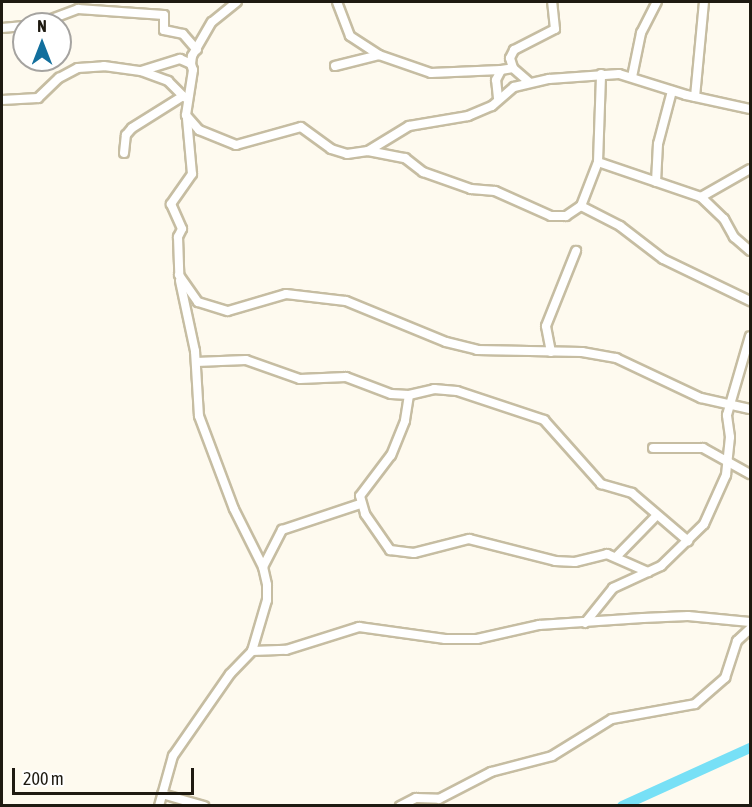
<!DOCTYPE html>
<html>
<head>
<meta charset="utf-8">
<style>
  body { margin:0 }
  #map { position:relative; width:752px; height:807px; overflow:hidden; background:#fefaef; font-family:"Asap Condensed",sans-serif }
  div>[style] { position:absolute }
  .river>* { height:10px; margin:-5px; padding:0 5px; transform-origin:5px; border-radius:5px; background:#77e0f6 }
  .roads { filter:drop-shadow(2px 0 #c6bda2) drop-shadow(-2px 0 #c6bda2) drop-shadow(0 2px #c6bda2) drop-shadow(0 -2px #c6bda2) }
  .minor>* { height:8px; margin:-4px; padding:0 4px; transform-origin:4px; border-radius:4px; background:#fff }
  span { translate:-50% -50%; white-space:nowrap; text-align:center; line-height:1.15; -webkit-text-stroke:5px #fff; paint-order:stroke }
  .frame { position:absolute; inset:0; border:3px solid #1e1a11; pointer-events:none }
  .north { position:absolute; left:12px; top:12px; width:60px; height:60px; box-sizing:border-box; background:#fff; border:2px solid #a5a3a0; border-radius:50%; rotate:0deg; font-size:16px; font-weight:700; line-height:24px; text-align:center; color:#1e1a11 }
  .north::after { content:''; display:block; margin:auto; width:21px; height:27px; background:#126f9d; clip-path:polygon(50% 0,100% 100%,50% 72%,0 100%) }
  .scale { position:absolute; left:12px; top:768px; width:182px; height:27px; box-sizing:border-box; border:3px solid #1e1a11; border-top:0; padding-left:8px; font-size:18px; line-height:21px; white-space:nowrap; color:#1e1a11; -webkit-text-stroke:4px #fff; paint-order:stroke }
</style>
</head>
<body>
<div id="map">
  <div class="river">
    <div style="left:622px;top:806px;width:141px;rotate:-24.4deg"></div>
  </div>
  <div class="roads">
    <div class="minor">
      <div style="left:337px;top:2px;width:36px;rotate:69deg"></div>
      <div style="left:350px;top:36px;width:35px;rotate:33deg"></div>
      <div style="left:38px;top:24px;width:43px;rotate:-20.6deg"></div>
      <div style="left:78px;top:9px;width:86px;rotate:4deg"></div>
      <div style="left:164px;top:15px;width:15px;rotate:90deg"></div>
      <div style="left:164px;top:30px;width:19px;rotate:12deg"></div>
      <div style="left:183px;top:34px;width:21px;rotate:49deg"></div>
      <div style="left:2px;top:28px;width:22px;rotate:-5deg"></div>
      <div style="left:191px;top:64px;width:8px;rotate:-83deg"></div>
      <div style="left:192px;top:56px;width:39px;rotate:-60deg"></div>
      <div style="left:212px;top:22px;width:32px;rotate:-39deg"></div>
      <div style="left:335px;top:66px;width:45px;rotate:-14deg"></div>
      <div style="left:379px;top:55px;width:55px;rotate:19.1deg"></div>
      <div style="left:431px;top:73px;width:70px;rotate:-2.5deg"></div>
      <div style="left:141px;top:71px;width:29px;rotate:20deg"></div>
      <div style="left:168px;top:81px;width:23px;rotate:45deg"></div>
      <div style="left:632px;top:77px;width:45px;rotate:-78.4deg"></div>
      <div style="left:641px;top:33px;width:35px;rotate:-63deg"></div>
      <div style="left:529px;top:82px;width:21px;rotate:-139deg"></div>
      <div style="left:513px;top:68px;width:10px;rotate:-107deg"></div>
      <div style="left:510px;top:58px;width:9px;rotate:-63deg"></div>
      <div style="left:514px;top:50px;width:46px;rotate:-27.1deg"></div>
      <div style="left:555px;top:29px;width:27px;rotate:-96deg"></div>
      <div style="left:695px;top:97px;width:95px;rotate:-84.6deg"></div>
      <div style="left:498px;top:98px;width:18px;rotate:-96deg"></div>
      <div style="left:496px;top:80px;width:11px;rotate:-63deg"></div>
      <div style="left:501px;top:70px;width:12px;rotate:-9deg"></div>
      <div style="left:2px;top:100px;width:36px;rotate:-3deg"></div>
      <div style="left:38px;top:98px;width:29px;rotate:-44deg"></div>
      <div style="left:59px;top:78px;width:21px;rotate:-28deg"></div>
      <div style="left:78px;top:68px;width:26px;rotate:-4deg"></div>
      <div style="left:104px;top:66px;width:37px;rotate:8deg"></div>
      <div style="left:141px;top:71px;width:41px;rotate:-17.1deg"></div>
      <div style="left:180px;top:59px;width:12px;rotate:24deg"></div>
      <div style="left:191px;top:64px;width:6px;rotate:72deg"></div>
      <div style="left:193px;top:70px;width:46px;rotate:98.8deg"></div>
      <div style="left:186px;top:115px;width:20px;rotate:49deg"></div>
      <div style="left:199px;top:130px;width:40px;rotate:22deg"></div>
      <div style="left:236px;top:145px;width:67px;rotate:-15.5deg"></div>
      <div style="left:301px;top:127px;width:37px;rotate:36deg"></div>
      <div style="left:331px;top:149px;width:17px;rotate:17deg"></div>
      <div style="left:347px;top:154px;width:21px;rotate:-8deg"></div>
      <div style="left:368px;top:151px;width:48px;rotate:-31.4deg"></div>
      <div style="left:409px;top:126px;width:60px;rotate:-9.6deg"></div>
      <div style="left:468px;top:116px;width:26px;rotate:-23deg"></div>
      <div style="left:492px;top:106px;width:29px;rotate:-41deg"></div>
      <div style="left:514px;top:87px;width:36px;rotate:-13deg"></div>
      <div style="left:549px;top:79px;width:70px;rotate:-4.1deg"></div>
      <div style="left:619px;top:74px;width:70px;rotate:17.4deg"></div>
      <div style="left:686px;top:95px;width:66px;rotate:12.3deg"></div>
      <div style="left:187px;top:119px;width:55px;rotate:84.8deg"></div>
      <div style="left:192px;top:174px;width:37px;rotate:125deg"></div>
      <div style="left:171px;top:204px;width:27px;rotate:66deg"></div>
      <div style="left:182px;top:229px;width:9px;rotate:117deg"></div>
      <div style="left:178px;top:237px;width:38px;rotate:88deg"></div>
      <div style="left:179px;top:275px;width:33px;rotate:55deg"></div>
      <div style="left:198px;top:302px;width:31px;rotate:17deg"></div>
      <div style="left:228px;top:311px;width:60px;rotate:-16.3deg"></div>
      <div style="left:286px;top:294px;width:60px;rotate:6.7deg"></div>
      <div style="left:346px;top:301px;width:108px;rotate:22.3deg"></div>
      <div style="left:446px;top:342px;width:32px;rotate:14deg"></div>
      <div style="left:477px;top:350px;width:105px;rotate:1.1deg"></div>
      <div style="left:582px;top:352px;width:35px;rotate:10deg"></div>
      <div style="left:616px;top:358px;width:94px;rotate:25.2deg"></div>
      <div style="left:701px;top:398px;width:50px;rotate:12.7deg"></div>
      <div style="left:368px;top:151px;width:38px;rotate:11deg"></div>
      <div style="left:405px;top:158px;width:23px;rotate:38deg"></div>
      <div style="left:423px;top:172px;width:51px;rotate:19.5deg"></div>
      <div style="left:471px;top:189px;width:24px;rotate:5deg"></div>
      <div style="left:495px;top:191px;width:61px;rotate:24.1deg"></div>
      <div style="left:551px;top:216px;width:15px"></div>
      <div style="left:566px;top:216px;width:18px;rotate:-34deg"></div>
      <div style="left:581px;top:206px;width:47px;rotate:-68.9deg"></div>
      <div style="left:598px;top:162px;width:88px;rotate:-88deg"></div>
      <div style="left:124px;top:153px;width:18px;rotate:-84deg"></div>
      <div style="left:126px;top:135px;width:9px;rotate:-49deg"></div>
      <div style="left:132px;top:128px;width:60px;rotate:-32.1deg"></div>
      <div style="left:598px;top:162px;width:109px;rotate:18.8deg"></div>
      <div style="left:701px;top:197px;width:32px;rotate:44deg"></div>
      <div style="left:724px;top:219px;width:21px;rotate:61deg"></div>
      <div style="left:734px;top:237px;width:21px;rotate:41deg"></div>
      <div style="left:656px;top:182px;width:38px;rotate:-87deg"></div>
      <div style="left:658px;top:144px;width:55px;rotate:-75.2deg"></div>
      <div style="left:701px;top:197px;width:56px;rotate:-29.7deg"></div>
      <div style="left:581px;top:206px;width:44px;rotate:27.1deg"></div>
      <div style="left:620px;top:226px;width:54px;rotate:37.5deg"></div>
      <div style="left:663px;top:259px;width:97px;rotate:25.8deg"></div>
      <div style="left:180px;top:281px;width:72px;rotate:77.9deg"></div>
      <div style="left:195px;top:351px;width:65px;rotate:86.5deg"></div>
      <div style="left:199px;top:416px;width:99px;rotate:69.4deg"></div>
      <div style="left:234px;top:509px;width:65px;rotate:63.4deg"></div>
      <div style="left:263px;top:567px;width:18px;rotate:77deg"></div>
      <div style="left:267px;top:585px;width:15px;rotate:90deg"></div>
      <div style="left:267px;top:600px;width:53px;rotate:106.4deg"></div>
      <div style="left:551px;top:352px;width:26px;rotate:-101deg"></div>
      <div style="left:546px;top:326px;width:81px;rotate:-68.2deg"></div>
      <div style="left:196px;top:362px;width:50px;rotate:-2.3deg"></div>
      <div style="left:246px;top:360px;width:57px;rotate:19.4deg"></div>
      <div style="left:300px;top:379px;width:46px;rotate:-2.5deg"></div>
      <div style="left:346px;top:377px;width:48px;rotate:20.7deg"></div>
      <div style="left:391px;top:394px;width:18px;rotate:3deg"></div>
      <div style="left:409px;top:395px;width:26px;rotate:-13deg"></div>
      <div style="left:434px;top:389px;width:23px;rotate:5deg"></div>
      <div style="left:457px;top:391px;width:92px;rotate:18.4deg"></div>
      <div style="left:544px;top:420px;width:86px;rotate:48.3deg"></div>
      <div style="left:601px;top:484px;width:32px;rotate:16deg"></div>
      <div style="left:632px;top:493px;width:74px;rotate:40.6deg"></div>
      <div style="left:409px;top:395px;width:26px;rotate:99deg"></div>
      <div style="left:405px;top:421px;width:37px;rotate:112deg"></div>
      <div style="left:391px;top:455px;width:51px;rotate:127.1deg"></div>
      <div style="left:360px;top:496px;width:19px;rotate:74deg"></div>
      <div style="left:365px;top:514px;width:44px;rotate:55.2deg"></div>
      <div style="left:390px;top:550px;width:24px;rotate:7deg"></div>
      <div style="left:414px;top:553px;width:57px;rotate:-14.3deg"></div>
      <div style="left:469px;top:539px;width:89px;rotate:14.3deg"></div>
      <div style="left:555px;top:561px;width:20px;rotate:3deg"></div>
      <div style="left:575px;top:562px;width:33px;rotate:-14deg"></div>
      <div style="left:607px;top:554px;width:45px;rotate:23.7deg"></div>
      <div style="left:653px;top:448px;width:50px"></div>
      <div style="left:703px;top:448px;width:54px;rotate:29deg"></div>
      <div style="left:617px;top:556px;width:57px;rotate:-45.7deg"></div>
      <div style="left:263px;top:567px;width:42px;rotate:-62.8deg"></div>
      <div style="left:282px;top:530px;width:82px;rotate:-18.4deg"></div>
      <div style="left:585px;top:623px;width:45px;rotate:-51.3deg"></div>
      <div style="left:613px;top:588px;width:53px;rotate:-24.6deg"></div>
      <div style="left:661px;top:566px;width:60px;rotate:-44.3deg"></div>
      <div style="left:704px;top:524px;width:54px;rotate:-65.8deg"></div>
      <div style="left:726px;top:475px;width:38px;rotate:-84deg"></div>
      <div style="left:730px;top:437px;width:22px;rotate:-98deg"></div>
      <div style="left:727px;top:415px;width:82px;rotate:-73.8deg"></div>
      <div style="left:162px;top:794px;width:44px;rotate:15.9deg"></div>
      <div style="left:159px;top:806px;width:52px;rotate:-74.4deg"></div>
      <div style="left:173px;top:756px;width:100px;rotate:-55.2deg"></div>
      <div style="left:230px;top:674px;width:32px;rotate:-46deg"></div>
      <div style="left:252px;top:651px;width:34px;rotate:-2deg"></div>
      <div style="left:286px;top:650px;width:77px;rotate:-17.5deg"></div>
      <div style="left:359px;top:627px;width:87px;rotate:7.9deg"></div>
      <div style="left:445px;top:639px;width:32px"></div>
      <div style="left:477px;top:639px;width:64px;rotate:-12.7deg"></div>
      <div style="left:539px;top:625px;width:104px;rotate:-3.9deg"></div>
      <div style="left:643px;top:618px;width:45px;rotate:-2.5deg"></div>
      <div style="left:688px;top:616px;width:62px;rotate:5.5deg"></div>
      <div style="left:400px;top:806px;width:18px;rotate:-27deg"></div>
      <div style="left:416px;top:798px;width:23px;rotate:2deg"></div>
      <div style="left:439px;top:799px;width:59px;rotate:-27.4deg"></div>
      <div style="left:491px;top:772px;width:63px;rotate:-14.7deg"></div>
      <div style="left:552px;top:756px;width:70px;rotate:-31.7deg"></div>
      <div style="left:612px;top:719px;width:84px;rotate:-10.2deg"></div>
      <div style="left:695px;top:704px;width:40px;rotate:-41deg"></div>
      <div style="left:725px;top:678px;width:39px;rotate:-72deg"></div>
      <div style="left:737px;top:641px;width:18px;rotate:-43deg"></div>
    </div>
  </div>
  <div class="frame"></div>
  <div class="north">N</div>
  <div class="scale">200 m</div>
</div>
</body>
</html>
